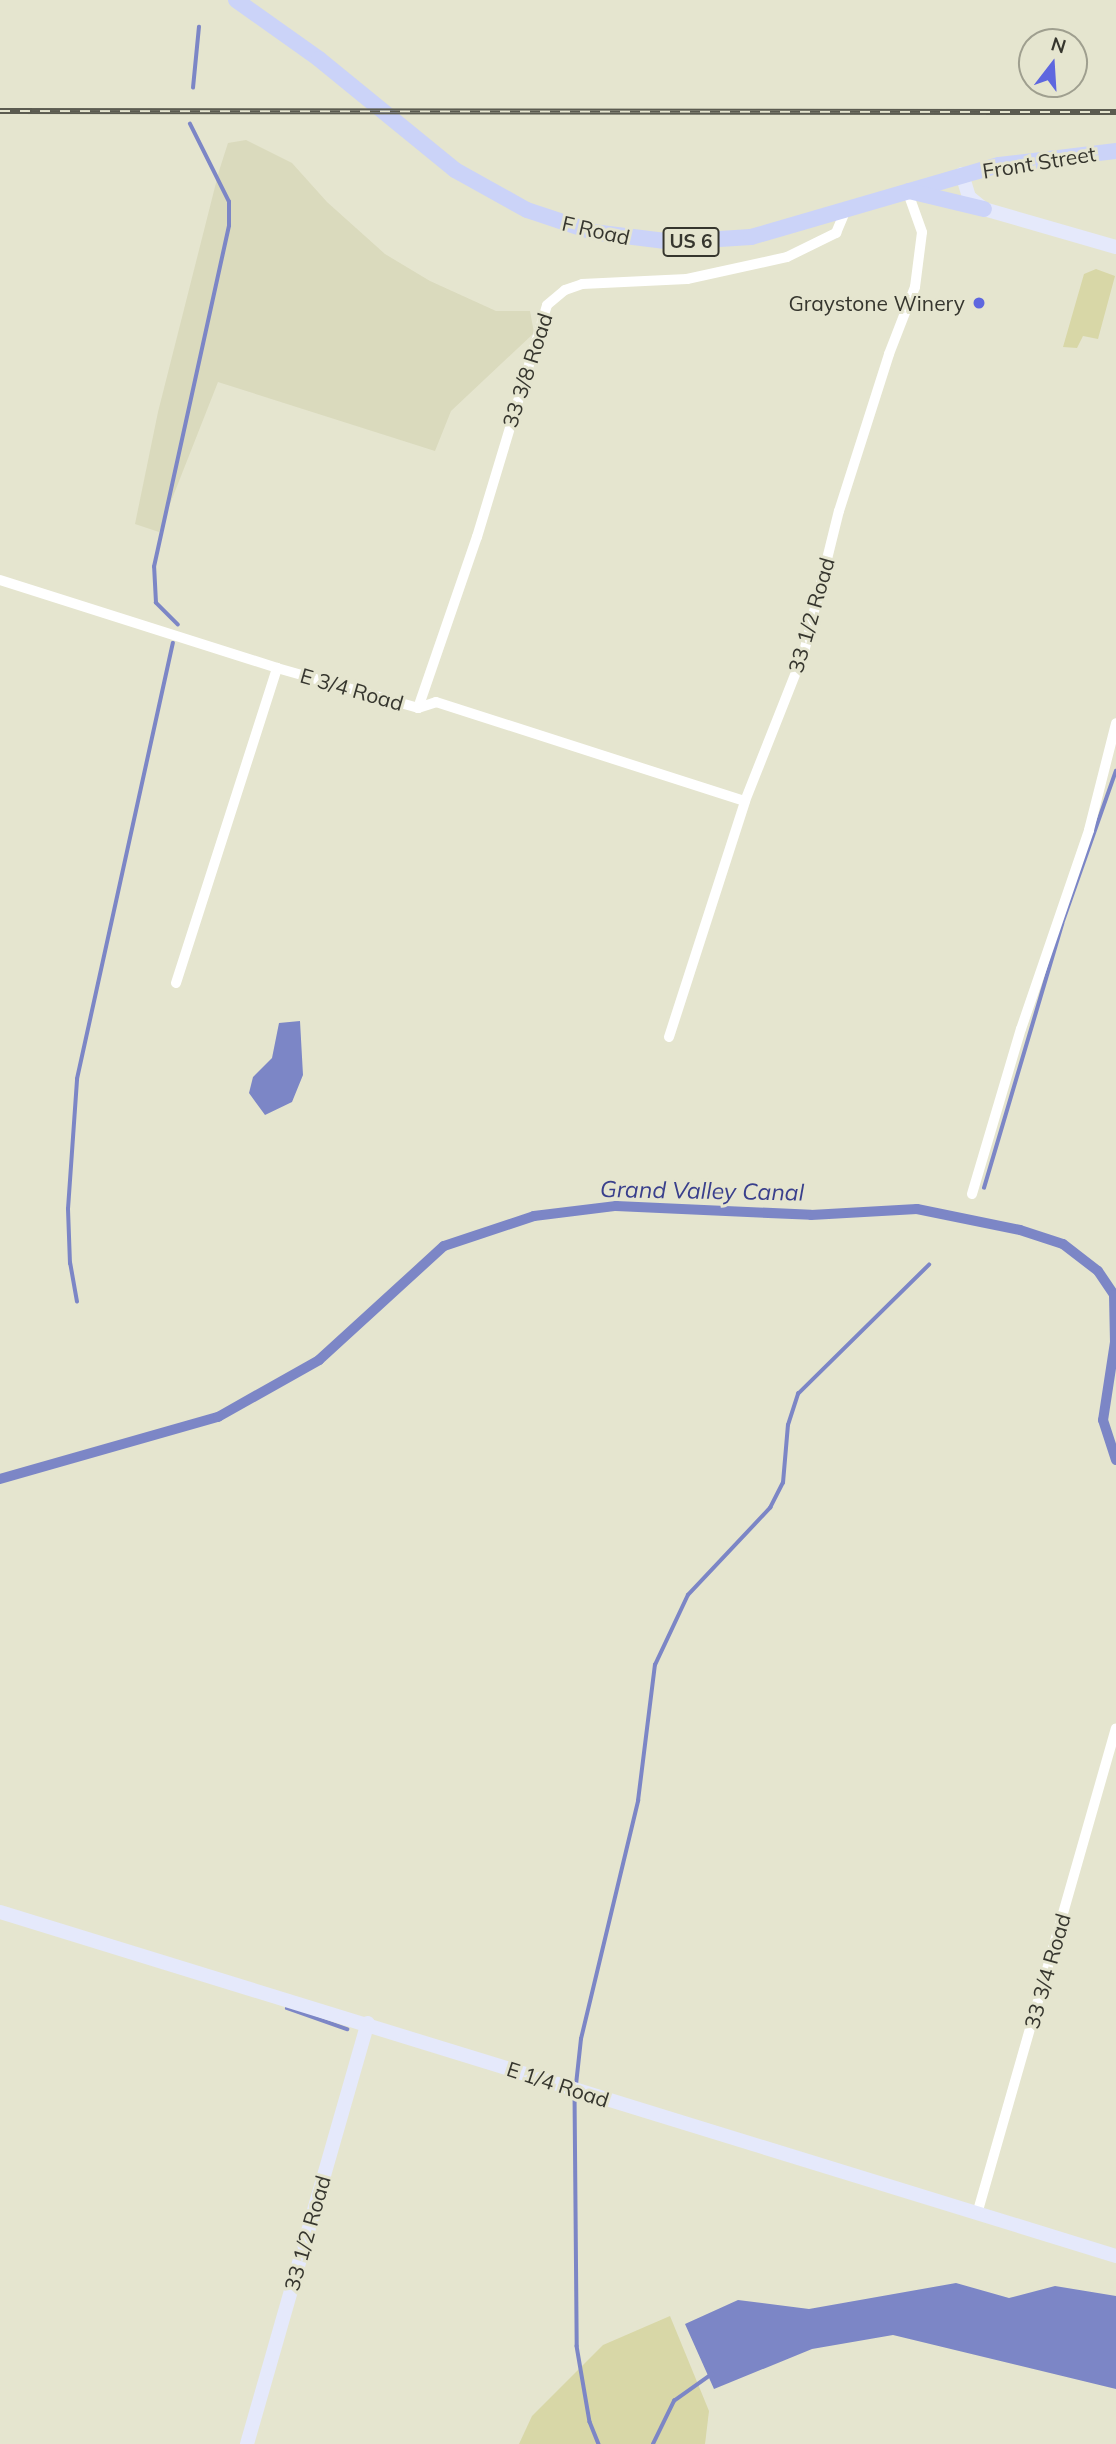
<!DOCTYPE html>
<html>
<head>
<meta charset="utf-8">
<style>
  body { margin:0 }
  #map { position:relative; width:1116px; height:2444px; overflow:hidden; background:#e5e5cf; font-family:Mulish,sans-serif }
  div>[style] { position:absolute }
  .built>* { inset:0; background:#dadabd }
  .green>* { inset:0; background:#d8d7a7 }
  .water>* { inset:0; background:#7c86c6 }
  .stream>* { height:3.5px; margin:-1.75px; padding:0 1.75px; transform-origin:1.75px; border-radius:1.75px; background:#7c86c6 }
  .canal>* { height:10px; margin:-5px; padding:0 5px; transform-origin:5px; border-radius:5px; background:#7c86c6 }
  .street>* { height:10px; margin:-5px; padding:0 5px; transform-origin:5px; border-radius:5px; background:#fff }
  .secondary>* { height:14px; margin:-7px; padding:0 7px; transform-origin:7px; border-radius:7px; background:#e5e9fb }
  .primary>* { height:16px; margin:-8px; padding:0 8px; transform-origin:8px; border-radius:8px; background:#cbd3f8 }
  .rail>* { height:6px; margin-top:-3px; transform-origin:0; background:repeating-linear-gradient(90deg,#e5e5cf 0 10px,#5b5b50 0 20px); box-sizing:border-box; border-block:2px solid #5b5b50 }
  .dots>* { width:19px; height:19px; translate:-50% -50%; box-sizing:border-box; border:4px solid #e5e5cf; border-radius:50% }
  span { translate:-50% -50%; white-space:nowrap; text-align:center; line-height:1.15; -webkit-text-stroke:6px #e5e5cf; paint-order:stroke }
  .shield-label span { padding:2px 5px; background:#e5e5cf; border:2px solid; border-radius:5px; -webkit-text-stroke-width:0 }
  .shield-label { font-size:19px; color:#36362e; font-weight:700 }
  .street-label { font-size:21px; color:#36362e }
  .poi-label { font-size:21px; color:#36362e }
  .right { translate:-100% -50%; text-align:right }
  .water-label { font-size:23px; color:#393f8c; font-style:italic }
  .north { position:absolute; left:1018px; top:28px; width:70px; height:70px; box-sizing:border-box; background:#e5e5cf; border:2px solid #9f9f8f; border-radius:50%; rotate:17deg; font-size:19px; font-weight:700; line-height:28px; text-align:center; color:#36362e }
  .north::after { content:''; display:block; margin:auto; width:24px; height:32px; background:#5e67df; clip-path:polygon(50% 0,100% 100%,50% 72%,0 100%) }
</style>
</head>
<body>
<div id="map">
  <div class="built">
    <div style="clip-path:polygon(246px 140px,292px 163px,327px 202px,385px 254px,430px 281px,496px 311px,530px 311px,534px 333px,451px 411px,435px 451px,218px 382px,159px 532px,135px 524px,158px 412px,219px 171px,228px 143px)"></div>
  </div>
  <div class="green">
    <div style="clip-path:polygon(1096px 269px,1115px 276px,1098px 339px,1083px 336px,1077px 348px,1063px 347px,1084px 274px)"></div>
    <div style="clip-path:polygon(670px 2316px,709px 2411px,705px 2444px,519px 2444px,532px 2416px,603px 2345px)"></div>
  </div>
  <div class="water">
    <div style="clip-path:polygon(300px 1021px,303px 1075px,292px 1102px,265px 1115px,249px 1093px,253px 1077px,272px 1058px,279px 1023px)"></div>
    <div style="clip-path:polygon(956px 2283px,1009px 2298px,1055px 2286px,1116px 2296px,1116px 2389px,893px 2335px,812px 2349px,714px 2389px,685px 2324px,738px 2300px,809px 2309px)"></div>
  </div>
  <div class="stream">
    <div style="left:193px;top:88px;width:61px;rotate:-84.4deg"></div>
    <div style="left:178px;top:625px;width:31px;rotate:-135deg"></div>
    <div style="left:156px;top:603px;width:36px;rotate:-93deg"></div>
    <div style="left:154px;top:567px;width:349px;rotate:-77.6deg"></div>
    <div style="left:229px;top:226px;width:24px;rotate:-90deg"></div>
    <div style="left:229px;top:202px;width:87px;rotate:-116.6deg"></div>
    <div style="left:984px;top:1188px;width:275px;rotate:-73.5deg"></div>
    <div style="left:1062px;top:924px;width:162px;rotate:-70.6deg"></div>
    <div style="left:77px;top:1302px;width:39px;rotate:-100deg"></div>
    <div style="left:70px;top:1264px;width:55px;rotate:-92.1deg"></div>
    <div style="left:68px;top:1209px;width:130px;rotate:-86deg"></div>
    <div style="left:77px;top:1079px;width:446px;rotate:-77.6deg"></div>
    <div style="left:287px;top:2008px;width:64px;rotate:19.3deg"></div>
    <div style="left:576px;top:2085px;width:46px;rotate:-83.8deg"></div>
    <div style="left:581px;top:2039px;width:245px;rotate:-76.5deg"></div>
    <div style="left:638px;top:1801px;width:137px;rotate:-82.9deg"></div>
    <div style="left:655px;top:1665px;width:77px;rotate:-64.8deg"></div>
    <div style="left:688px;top:1595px;width:120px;rotate:-46.7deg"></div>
    <div style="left:770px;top:1508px;width:28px;rotate:-63deg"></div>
    <div style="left:783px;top:1483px;width:58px;rotate:-85.1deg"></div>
    <div style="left:788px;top:1425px;width:33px;rotate:-72deg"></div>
    <div style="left:798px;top:1394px;width:184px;rotate:-44.6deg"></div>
    <div style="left:575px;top:2093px;width:253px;rotate:89.5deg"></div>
    <div style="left:577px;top:2346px;width:77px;rotate:80.3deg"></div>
    <div style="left:590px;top:2422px;width:24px;rotate:68deg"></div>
    <div style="left:653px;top:2444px;width:48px;rotate:-64deg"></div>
    <div style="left:674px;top:2401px;width:47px;rotate:-35.4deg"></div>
  </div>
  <div class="canal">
    <div style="left:0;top:1479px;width:227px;rotate:-15.9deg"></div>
    <div style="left:218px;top:1417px;width:116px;rotate:-29.4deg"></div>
    <div style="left:319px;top:1360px;width:169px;rotate:-42.4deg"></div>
    <div style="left:444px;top:1246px;width:95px;rotate:-18.4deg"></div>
    <div style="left:534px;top:1216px;width:83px;rotate:-7deg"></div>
    <div style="left:616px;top:1206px;width:195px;rotate:2.6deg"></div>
    <div style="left:811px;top:1215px;width:106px;rotate:-3.2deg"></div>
    <div style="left:917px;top:1209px;width:105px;rotate:11.5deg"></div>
    <div style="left:1020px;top:1230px;width:45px;rotate:18deg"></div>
    <div style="left:1063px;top:1244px;width:44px;rotate:37.6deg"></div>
    <div style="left:1098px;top:1271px;width:29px;rotate:56deg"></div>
    <div style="left:1114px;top:1295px;width:47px;rotate:88.8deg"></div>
    <div style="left:1115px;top:1342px;width:79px;rotate:98.7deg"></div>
    <div style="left:1103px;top:1420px;width:42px;rotate:72deg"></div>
  </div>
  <div class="street">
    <div style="left:0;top:580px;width:291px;rotate:17.6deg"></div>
    <div style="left:277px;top:668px;width:147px;rotate:15.8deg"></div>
    <div style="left:418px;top:708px;width:19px;rotate:-18deg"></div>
    <div style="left:436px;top:702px;width:324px;rotate:17.8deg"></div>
    <div style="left:418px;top:708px;width:181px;rotate:-71deg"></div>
    <div style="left:477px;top:537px;width:242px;rotate:-73.2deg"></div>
    <div style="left:547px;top:305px;width:23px;rotate:-40deg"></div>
    <div style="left:565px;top:290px;width:18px;rotate:-19deg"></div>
    <div style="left:582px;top:284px;width:105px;rotate:-2.7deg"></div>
    <div style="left:687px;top:279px;width:102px;rotate:-12.4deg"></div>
    <div style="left:787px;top:257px;width:55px;rotate:-26.1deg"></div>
    <div style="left:836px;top:233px;width:25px;rotate:-67deg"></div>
    <div style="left:176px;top:983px;width:331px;rotate:-72.2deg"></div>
    <div style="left:669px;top:1037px;width:248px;rotate:-72.1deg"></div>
    <div style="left:745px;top:801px;width:160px;rotate:-68.4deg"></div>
    <div style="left:804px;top:652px;width:145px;rotate:-76.1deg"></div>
    <div style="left:839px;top:511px;width:165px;rotate:-72.3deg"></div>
    <div style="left:889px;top:354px;width:72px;rotate:-68.8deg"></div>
    <div style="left:915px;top:287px;width:55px;rotate:-82.7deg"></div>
    <div style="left:922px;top:232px;width:45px;rotate:-109.7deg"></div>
    <div style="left:972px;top:1194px;width:172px;rotate:-73.5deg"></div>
    <div style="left:1021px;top:1029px;width:210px;rotate:-71.1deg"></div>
    <div style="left:1089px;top:830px;width:110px;rotate:-75.8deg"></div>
    <div style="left:977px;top:2214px;width:505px;rotate:-74.04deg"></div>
  </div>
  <div class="secondary">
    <div style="left:962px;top:174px;width:24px;rotate:73deg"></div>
    <div style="left:969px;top:197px;width:19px;rotate:39deg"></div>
    <div style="left:984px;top:209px;width:137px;rotate:16.1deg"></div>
    <div style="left:0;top:1912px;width:1168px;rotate:17.13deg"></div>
    <div style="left:247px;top:2444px;width:438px;rotate:-74deg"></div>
  </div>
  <div class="primary">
    <div style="left:236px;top:0;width:102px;rotate:35.4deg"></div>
    <div style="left:319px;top:59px;width:176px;rotate:39.2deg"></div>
    <div style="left:455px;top:170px;width:82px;rotate:29.1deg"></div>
    <div style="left:527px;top:210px;width:70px;rotate:18.4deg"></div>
    <div style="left:593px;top:232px;width:81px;rotate:7.1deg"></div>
    <div style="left:673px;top:242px;width:78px;rotate:-3.7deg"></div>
    <div style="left:751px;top:237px;width:258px;rotate:-16.2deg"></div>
    <div style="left:999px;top:165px;width:118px;rotate:-6.8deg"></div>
    <div style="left:909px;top:191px;width:77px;rotate:13.5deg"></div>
  </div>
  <div class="rail">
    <div style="left:0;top:111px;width:1116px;rotate:0.05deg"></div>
  </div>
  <div class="dots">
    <div style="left:979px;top:303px;background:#5e67df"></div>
  </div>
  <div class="shield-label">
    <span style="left:691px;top:242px">US 6</span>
  </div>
  <div class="street-label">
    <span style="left:1039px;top:162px;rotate:-9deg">Front Street</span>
    <span style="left:596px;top:230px;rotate:13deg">F Road</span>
    <span style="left:527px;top:370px;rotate:-72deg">33 3/8 Road</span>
    <span style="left:811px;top:615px;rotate:-74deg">33 1/2 Road</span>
    <span style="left:352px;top:689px;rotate:16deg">E 3/4 Road</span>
    <span style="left:1047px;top:1971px;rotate:-74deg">33 3/4 Road</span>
    <span style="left:558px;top:2084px;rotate:18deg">E 1/4 Road</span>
    <span style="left:307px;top:2233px;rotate:-74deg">33 1/2 Road</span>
  </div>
  <div class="poi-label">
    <span class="right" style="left:965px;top:303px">Graystone Winery</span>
  </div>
  <div class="water-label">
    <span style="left:702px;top:1191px;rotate:1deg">Grand Valley Canal</span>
  </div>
  <div class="north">N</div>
</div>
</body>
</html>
